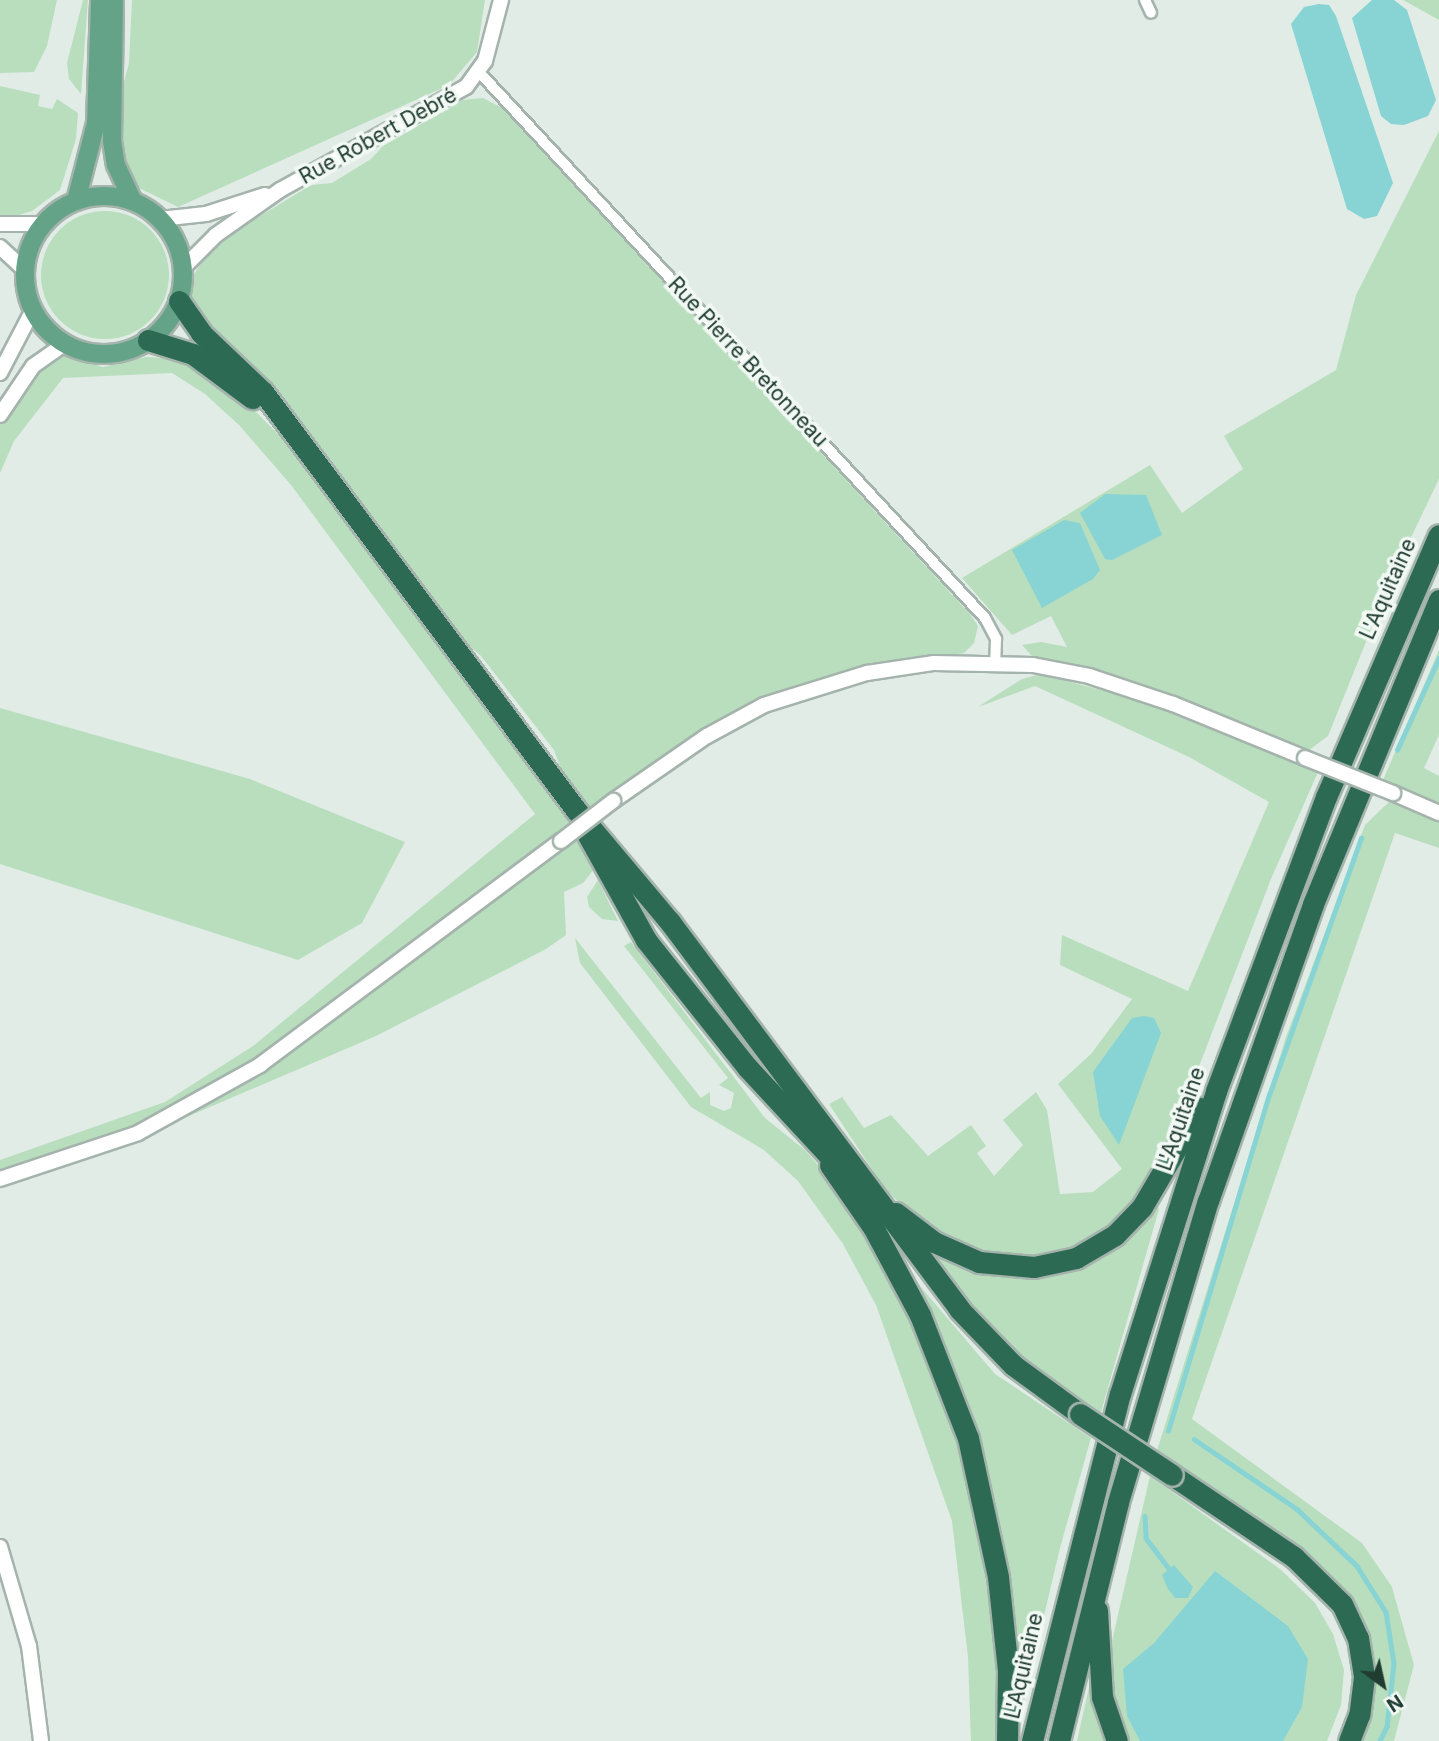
<!DOCTYPE html>
<html>
<head>
<meta charset="utf-8">
<style>
  body { margin:0 }
  #map { position:relative; width:1439px; height:1741px; overflow:hidden; background:#e1ece6; font-family:Inter,sans-serif }
  div>[style] { position:absolute }
  .green>* { inset:0; background:#b9debe }
  .round { border-radius:50% }
  .water>* { inset:0; background:#88d3d3 }
  .stream>* { height:4.5px; margin:-2.25px; padding:0 2.25px; transform-origin:2.25px; border-radius:2.25px; background:#88d3d3 }
  .roads { filter:drop-shadow(2px 0 #a4b4ac) drop-shadow(-2px 0 #a4b4ac) drop-shadow(0 2px #a4b4ac) drop-shadow(0 -2px #a4b4ac) }
  .minor>* { height:10px; margin:-5px; padding:0 5px; transform-origin:5px; border-radius:5px; background:#fff }
  .tertiary>* { height:14px; margin:-7px; padding:0 7px; transform-origin:7px; border-radius:7px; background:#fff }
  .primary>* { height:18px; margin:-9px; padding:0 9px; transform-origin:9px; border-radius:9px; background:#65a389 }
  .primary>.ring { margin:-9px; padding:0; box-sizing:content-box; background:none; border:18px solid #65a389; border-radius:50% }
  .motorway>* { height:21px; margin:-10.5px; padding:0 10.5px; transform-origin:10.5px; border-radius:10.5px; background:#2c6a54 }
  .bridges { filter:drop-shadow(2px 0 #a4b4ac) drop-shadow(-2px 0 #a4b4ac) drop-shadow(0 2px #a4b4ac) drop-shadow(0 -2px #a4b4ac) }
  .tertiary-bridge>* { height:14px; margin:-7px; padding:0 7px; transform-origin:7px; border-radius:7px; background:#fff }
  .motorway-bridge>* { height:21px; margin:-10.5px; padding:0 10.5px; transform-origin:10.5px; border-radius:10.5px; background:#2c6a54 }
  span { translate:-50% -50%; white-space:nowrap; text-align:center; line-height:1.15; -webkit-text-stroke:7px #f2f9f4; paint-order:stroke }
  .street-label { font-size:21px; color:#213d31 }
  .north { position:absolute; left:1348px; top:1650px; width:70px; height:70px; -webkit-text-stroke:5px #f2f9f4; paint-order:stroke; rotate:147deg; font-size:19px; font-weight:700; line-height:28px; text-align:center; color:#213d31 }
  .north::after { content:''; display:block; margin:auto; width:24px; height:32px; background:#213d31; clip-path:polygon(50% 0,100% 100%,50% 72%,0 100%) }
</style>
</head>
<body>
<div id="map">
  <div class="green">
    <div style="clip-path:polygon(0 0,57px 0,47px 46px,34px 72px,0 73px)"></div>
    <div style="clip-path:polygon(83px 0,88px 0,81px 94px,69px 79px,67px 63px)"></div>
    <div style="clip-path:polygon(132px 0,485px 0,477px 52px,449px 85px,178px 207px,137px 187px,125px 157px,116px 112px,129px 63px)"></div>
    <div style="clip-path:polygon(1403px 0,1439px 0,1439px 20px)"></div>
    <div style="clip-path:polygon(0 86px,40px 95px,38px 106px,52px 109px,57px 99px,78px 113px,76px 139px,60px 190px,32px 211px,15px 216px,0 215px)"></div>
    <div style="clip-path:polygon(483px 98px,502px 108px,970px 614px,978px 626px,974px 643px,964px 653px,860px 668px,771px 696px,705px 726px,589px 811px,565px 780px,554px 750px,481px 656px,452px 631px,197px 317px,190px 299px,194px 274px,214px 244px,311px 185px,332px 183px,371px 159px,383px 146px,463px 100px)"></div>
    <div style="clip-path:polygon(1439px 131px,1439px 479px,1393px 575px,1328px 736px,1309px 750px,1126px 679px,1033px 657px,1022px 645px,1041px 642px,1067px 647px,1051px 616px,1012px 635px,962px 578px,1150px 465px,1182px 513px,1243px 469px,1224px 436px,1336px 370px,1356px 295px)"></div>
    <div class="round" style="left:41px;top:211px;width:128px;height:128px"></div>
    <div style="clip-path:polygon(63px 355px,103px 367px,146px 357px,183px 359px,248px 404px,281px 437px,350px 525px,553px 793px,571px 824px,251px 1064px,117px 1137px,0 1174px,0 1160px,165px 1102px,253px 1046px,535px 814px,291px 485px,239px 425px,205px 394px,172px 373px,63px 378px,14px 441px,0 473px,0 425px,46px 359px)"></div>
    <div style="clip-path:polygon(1439px 650px,1439px 735px,1424px 768px,1439px 776px,1439px 803px,1383px 780px)"></div>
    <div style="clip-path:polygon(1041px 674px,1160px 706px,1318px 772px,1271px 879px,1165px 1155px,1137px 1201px,1114px 1224px,1068px 1252px,1032px 1260px,986px 1256px,950px 1243px,916px 1219px,885px 1189px,829px 1104px,842px 1097px,864px 1128px,891px 1115px,928px 1156px,971px 1125px,986px 1146px,977px 1153px,994px 1176px,1023px 1145px,1003px 1120px,1036px 1092px,1047px 1110px,1060px 1194px,1093px 1192px,1122px 1169px,1058px 1084px,1091px 1054px,1132px 999px,1060px 965px,1062px 935px,1188px 991px,1269px 802px,1189px 757px,1035px 686px,978px 707px,1022px 679px)"></div>
    <div style="clip-path:polygon(0 708px,250px 779px,405px 842px,362px 923px,298px 960px,0 864px)"></div>
    <div style="clip-path:polygon(1390px 801px,1439px 821px,1439px 848px,1395px 833px,1192px 1419px,1362px 1543px,1392px 1587px,1414px 1665px,1394px 1741px,1358px 1741px,1373px 1680px,1338px 1591px,1155px 1457px,1286px 1037px,1365px 825px)"></div>
    <div style="clip-path:polygon(579px 836px,595px 868px,583px 883px,564px 892px,566px 935px,546px 949px,376px 1036px,175px 1122px,259px 1073px)"></div>
    <div style="clip-path:polygon(598px 880px,618px 921px,602px 919px,589px 907px,587px 897px)"></div>
    <div style="clip-path:polygon(575px 938px,701px 1098px,710px 1092px,710px 1105px,724px 1111px,731px 1108px,734px 1093px,719px 1085px,728px 1078px,624px 946px,631px 942px,765px 1118px,806px 1151px,835px 1185px,913px 1318px,968px 1475px,997px 1648px,996px 1741px,971px 1741px,968px 1657px,952px 1521px,876px 1305px,843px 1244px,798px 1181px,764px 1150px,691px 1107px,580px 963px)"></div>
    <div style="clip-path:polygon(1156px 1204px,1159px 1209px,1099px 1419px,1051px 1387px,965px 1307px,918px 1242px,955px 1261px,1013px 1277px,1070px 1266px)"></div>
    <div style="clip-path:polygon(902px 1265px,995px 1374px,1091px 1438px,1060px 1548px,1017px 1730px,997px 1534px)"></div>
    <div style="clip-path:polygon(1150px 1476px,1280px 1569px,1315px 1603px,1333px 1634px,1344px 1670px,1341px 1705px,1327px 1741px,1129px 1741px,1121px 1730px,1111px 1691px,1112px 1641px)"></div>
    <div style="clip-path:polygon(1092px 1674px,1110px 1741px,1077px 1741px)"></div>
  </div>
  <div class="water">
    <div style="clip-path:polygon(1372px 0,1394px 0,1407px 10px,1436px 100px,1428px 116px,1404px 125px,1391px 124px,1381px 116px,1352px 18px)"></div>
    <div style="clip-path:polygon(1319px 4px,1329px 5px,1336px 16px,1393px 183px,1377px 216px,1364px 219px,1347px 209px,1291px 24px,1304px 7px)"></div>
    <div style="clip-path:polygon(1105px 494px,1146px 495px,1162px 535px,1112px 560px,1105px 559px,1080px 513px)"></div>
    <div style="clip-path:polygon(1064px 520px,1080px 523px,1100px 570px,1093px 579px,1042px 608px,1012px 550px)"></div>
    <div style="clip-path:polygon(1144px 1016px,1154px 1018px,1161px 1033px,1119px 1145px,1100px 1116px,1093px 1072px,1132px 1018px)"></div>
    <div style="clip-path:polygon(1174px 1565px,1193px 1587px,1188px 1598px,1175px 1598px,1168px 1589px,1162px 1575px)"></div>
    <div style="clip-path:polygon(1215px 1571px,1288px 1626px,1308px 1659px,1302px 1707px,1283px 1741px,1140px 1741px,1127px 1716px,1123px 1669px,1154px 1643px)"></div>
  </div>
  <div class="stream">
    <div style="left:1397px;top:750px;width:101px;rotate:-65.5deg"></div>
    <div style="left:1168px;top:1431px;width:351px;rotate:-73.3deg"></div>
    <div style="left:1269px;top:1095px;width:273px;rotate:-70.3deg"></div>
    <div style="left:1194px;top:1439px;width:125px;rotate:34.2deg"></div>
    <div style="left:1297px;top:1509px;width:83px;rotate:43.5deg"></div>
    <div style="left:1357px;top:1566px;width:54px;rotate:57.8deg"></div>
    <div style="left:1386px;top:1612px;width:52px;rotate:81.1deg"></div>
    <div style="left:1394px;top:1663px;width:64px;rotate:96.2deg"></div>
    <div style="left:1387px;top:1727px;width:16px;rotate:117deg"></div>
    <div style="left:1145px;top:1516px;width:22px;rotate:87deg"></div>
    <div style="left:1146px;top:1538px;width:40px;rotate:53deg"></div>
  </div>
  <div class="roads">
    <div class="minor">
      <div style="left:1145px;top:0;width:14px;rotate:65deg"></div>
      <div style="left:479px;top:72px;width:744px;rotate:47.18deg"></div>
      <div style="left:985px;top:618px;width:24px;rotate:62deg"></div>
      <div style="left:996px;top:639px;width:23px;rotate:92deg"></div>
    </div>
    <div class="tertiary">
      <div style="left:160px;top:219px;width:46px;rotate:-6.2deg"></div>
      <div style="left:206px;top:214px;width:62px;rotate:-17.9deg"></div>
      <div style="left:0;top:224px;width:44px"></div>
      <div style="left:0;top:247px;width:34px;rotate:43deg"></div>
      <div style="left:183px;top:268px;width:47px;rotate:-45deg"></div>
      <div style="left:216px;top:235px;width:78px;rotate:-35.1deg"></div>
      <div style="left:280px;top:190px;width:213px;rotate:-29deg"></div>
      <div style="left:466px;top:87px;width:32px;rotate:-54deg"></div>
      <div style="left:485px;top:61px;width:63px;rotate:-75.3deg"></div>
      <div style="left:0;top:373px;width:71px;rotate:-62.4deg"></div>
      <div style="left:0;top:415px;width:59px;rotate:-56deg"></div>
      <div style="left:33px;top:366px;width:39px;rotate:-35deg"></div>
      <div style="left:1393px;top:793px;width:50px;rotate:23.5deg"></div>
      <div style="left:613px;top:801px;width:114px;rotate:-34.7deg"></div>
      <div style="left:707px;top:736px;width:65px;rotate:-28.5deg"></div>
      <div style="left:764px;top:705px;width:108px;rotate:-17.3deg"></div>
      <div style="left:867px;top:673px;width:68px;rotate:-8.5deg"></div>
      <div style="left:934px;top:663px;width:99px;rotate:1.2deg"></div>
      <div style="left:1033px;top:665px;width:57px;rotate:11.1deg"></div>
      <div style="left:1089px;top:676px;width:89px;rotate:18.4deg"></div>
      <div style="left:1173px;top:704px;width:143px;rotate:22.2deg"></div>
      <div style="left:0;top:1179px;width:145px;rotate:-18.4deg"></div>
      <div style="left:138px;top:1133px;width:140px;rotate:-29.1deg"></div>
      <div style="left:260px;top:1065px;width:375px;rotate:-36.7deg"></div>
      <div style="left:0;top:1547px;width:103px;rotate:73.7deg"></div>
      <div style="left:29px;top:1646px;width:96px;rotate:82.8deg"></div>
    </div>
    <div class="primary">
      <div style="left:114px;top:0;width:141px;rotate:90.8deg"></div>
      <div style="left:112px;top:141px;width:24px;rotate:81deg"></div>
      <div style="left:116px;top:165px;width:40px;rotate:65deg"></div>
      <div class="ring" style="left:25px;top:196px;width:140px;height:140px"></div>
      <div style="left:76px;top:201px;width:81px;rotate:-75.6deg"></div>
      <div style="left:96px;top:123px;width:123px;rotate:-88.1deg"></div>
    </div>
    <div class="motorway">
      <div style="left:179px;top:301px;width:39px;rotate:55deg"></div>
      <div style="left:201px;top:333px;width:86px;rotate:43.6deg"></div>
      <div style="left:263px;top:392px;width:522px;rotate:53.17deg"></div>
      <div style="left:576px;top:810px;width:146px;rotate:50deg"></div>
      <div style="left:670px;top:922px;width:483px;rotate:53.2deg"></div>
      <div style="left:959px;top:1309px;width:78px;rotate:46deg"></div>
      <div style="left:1013px;top:1365px;width:83px;rotate:36.2deg"></div>
      <div style="left:148px;top:340px;width:47px;rotate:17.3deg"></div>
      <div style="left:193px;top:354px;width:74px;rotate:36.7deg"></div>
      <div style="left:584px;top:828px;width:128px;rotate:61deg"></div>
      <div style="left:646px;top:940px;width:162px;rotate:51.5deg"></div>
      <div style="left:747px;top:1067px;width:146px;rotate:47.2deg"></div>
      <div style="left:830px;top:1165px;width:75px;rotate:55.3deg"></div>
      <div style="left:873px;top:1227px;width:100px;rotate:61.9deg"></div>
      <div style="left:920px;top:1315px;width:132px;rotate:68.7deg"></div>
      <div style="left:968px;top:1438px;width:142px;rotate:77.8deg"></div>
      <div style="left:998px;top:1577px;width:95px;rotate:83.9deg"></div>
      <div style="left:1008px;top:1671px;width:70px;rotate:90.8deg"></div>
      <div style="left:896px;top:1213px;width:48px;rotate:37.3deg"></div>
      <div style="left:934px;top:1242px;width:49px;rotate:24deg"></div>
      <div style="left:979px;top:1262px;width:55px;rotate:5.2deg"></div>
      <div style="left:1034px;top:1267px;width:43px;rotate:-12.1deg"></div>
      <div style="left:1076px;top:1258px;width:45px;rotate:-30.5deg"></div>
      <div style="left:1115px;top:1235px;width:39px;rotate:-46deg"></div>
      <div style="left:1142px;top:1207px;width:115px;rotate:-59.6deg"></div>
      <div style="left:1172px;top:1475px;width:147px;rotate:33.9deg"></div>
      <div style="left:1294px;top:1557px;width:67px;rotate:44.4deg"></div>
      <div style="left:1342px;top:1604px;width:38px;rotate:65deg"></div>
      <div style="left:1358px;top:1638px;width:39px;rotate:81deg"></div>
      <div style="left:1364px;top:1677px;width:38px;rotate:97deg"></div>
      <div style="left:1359px;top:1715px;width:28px;rotate:111deg"></div>
      <div style="left:1097px;top:1610px;width:87px;rotate:86.7deg"></div>
      <div style="left:1102px;top:1697px;width:46px;rotate:71.2deg"></div>
      <div style="left:1032px;top:1741px;width:358px;rotate:-75.8deg"></div>
      <div style="left:1120px;top:1394px;width:318px;rotate:-72.4deg"></div>
      <div style="left:1216px;top:1091px;width:314px;rotate:-69.5deg"></div>
      <div style="left:1326px;top:797px;width:285px;rotate:-66.7deg"></div>
      <div style="left:1059px;top:1741px;width:246px;rotate:-76.1deg"></div>
      <div style="left:1118px;top:1502px;width:314px;rotate:-73.4deg"></div>
      <div style="left:1208px;top:1201px;width:315px;rotate:-70.5deg"></div>
      <div style="left:1313px;top:904px;width:329px;rotate:-67.5deg"></div>
    </div>
  </div>
  <div class="bridges">
    <div class="tertiary-bridge">
      <div style="left:1305px;top:758px;width:95px;rotate:21.7deg"></div>
      <div style="left:561px;top:841px;width:66px;rotate:-37.6deg"></div>
    </div>
    <div class="motorway-bridge">
      <div style="left:1080px;top:1414px;width:110px;rotate:33.5deg"></div>
    </div>
  </div>
  <div class="street-label">
    <span style="left:378px;top:136px;rotate:-29deg">Rue Robert Debré</span>
    <span style="left:748px;top:362px;rotate:47deg">Rue Pierre Bretonneau</span>
    <span style="left:1388px;top:589px;rotate:-66deg">L'Aquitaine</span>
    <span style="left:1181px;top:1119px;rotate:-71deg">L'Aquitaine</span>
    <span style="left:1024px;top:1666px;rotate:-77deg">L'Aquitaine</span>
  </div>
  <div class="north">N</div>
</div>
</body>
</html>
